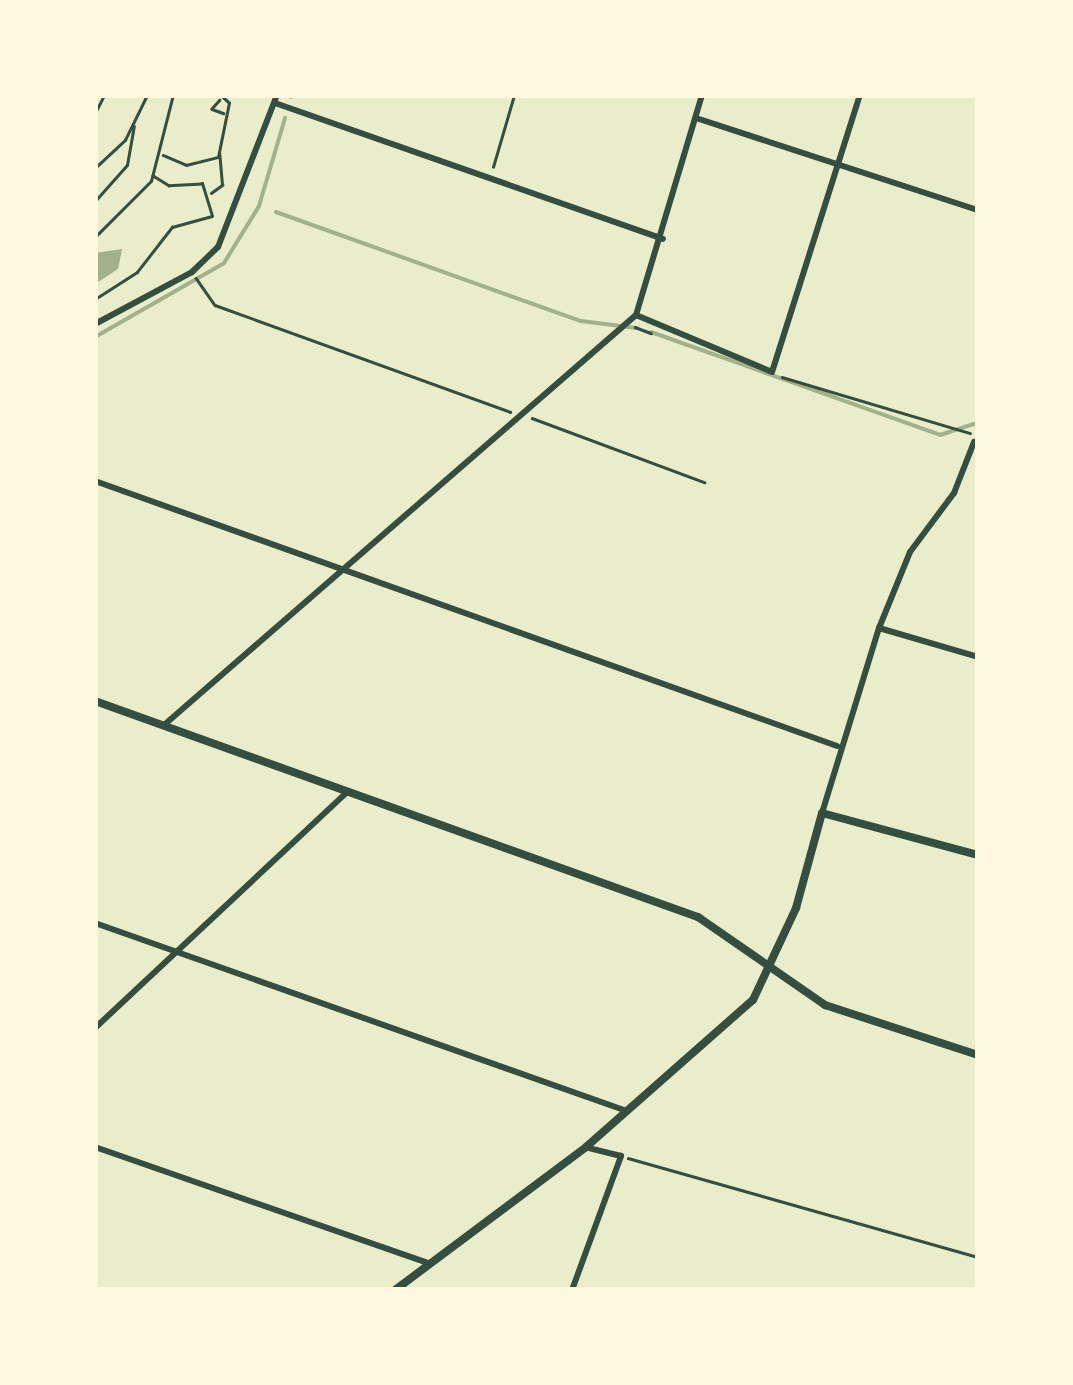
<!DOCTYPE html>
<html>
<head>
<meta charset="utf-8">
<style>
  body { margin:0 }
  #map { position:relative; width:1073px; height:1385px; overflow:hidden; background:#e9edc9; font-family:Montserrat,sans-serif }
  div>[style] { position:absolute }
  .water>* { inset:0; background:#a3b18a }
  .stream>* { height:4px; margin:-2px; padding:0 2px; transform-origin:2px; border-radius:2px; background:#a3b18a }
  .path>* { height:2.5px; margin:-1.25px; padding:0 1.25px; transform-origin:1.25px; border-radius:1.25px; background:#344e41 }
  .minor>* { height:6px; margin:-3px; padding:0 3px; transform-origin:3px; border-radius:3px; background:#344e41 }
  .tertiary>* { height:8px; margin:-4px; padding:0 4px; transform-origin:4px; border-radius:4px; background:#344e41 }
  span { translate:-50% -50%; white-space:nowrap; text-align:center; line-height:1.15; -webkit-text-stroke:9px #fefae0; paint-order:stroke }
  .frame { position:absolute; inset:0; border:98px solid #fefae0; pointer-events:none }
</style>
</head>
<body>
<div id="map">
  <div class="water">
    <div style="clip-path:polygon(122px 249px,118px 269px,95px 284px,95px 253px)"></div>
  </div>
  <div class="stream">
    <div style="left:291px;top:97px;width:2px;rotate:-90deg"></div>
    <div style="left:276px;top:212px;width:324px;rotate:19.7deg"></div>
    <div style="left:581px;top:321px;width:56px;rotate:7.1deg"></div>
    <div style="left:651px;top:332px;width:307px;rotate:19.6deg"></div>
    <div style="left:940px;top:435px;width:40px;rotate:-18deg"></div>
    <div style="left:95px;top:337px;width:149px;rotate:-29.8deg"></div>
    <div style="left:224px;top:263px;width:67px;rotate:-58.4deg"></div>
    <div style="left:259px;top:206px;width:92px;rotate:-73.5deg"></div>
  </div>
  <div class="path">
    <div style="left:220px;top:100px;width:12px;rotate:132deg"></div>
    <div style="left:212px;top:109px;width:12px;rotate:20deg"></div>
    <div style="left:95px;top:113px;width:20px;rotate:-63deg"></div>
    <div style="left:163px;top:155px;width:25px;rotate:23deg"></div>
    <div style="left:186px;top:165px;width:33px;rotate:-14deg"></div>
    <div style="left:218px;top:157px;width:55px;rotate:-78.5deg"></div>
    <div style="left:229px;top:103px;width:12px;rotate:-138deg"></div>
    <div style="left:493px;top:167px;width:75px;rotate:-73.7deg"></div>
    <div style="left:95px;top:168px;width:41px;rotate:-43deg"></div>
    <div style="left:125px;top:140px;width:50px;rotate:-63.9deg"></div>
    <div style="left:211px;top:193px;width:14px;rotate:-36deg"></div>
    <div style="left:222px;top:185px;width:32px;rotate:-95deg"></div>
    <div style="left:95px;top:201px;width:48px;rotate:-48.4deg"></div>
    <div style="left:127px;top:165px;width:39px;rotate:-80deg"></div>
    <div style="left:95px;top:237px;width:79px;rotate:-45deg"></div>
    <div style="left:151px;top:181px;width:89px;rotate:-75.7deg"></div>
    <div style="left:196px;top:278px;width:33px;rotate:55deg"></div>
    <div style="left:215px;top:305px;width:314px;rotate:19.9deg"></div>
    <div style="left:95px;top:299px;width:50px;rotate:-32.7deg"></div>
    <div style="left:137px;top:272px;width:57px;rotate:-52.1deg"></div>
    <div style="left:172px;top:227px;width:41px;rotate:-15.4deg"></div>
    <div style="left:212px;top:216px;width:34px;rotate:-107deg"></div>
    <div style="left:202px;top:184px;width:33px;rotate:177deg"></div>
    <div style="left:169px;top:186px;width:19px;rotate:-148deg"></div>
    <div style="left:635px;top:327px;width:17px;rotate:21deg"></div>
    <div style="left:782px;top:377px;width:196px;rotate:16.6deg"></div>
    <div style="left:532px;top:418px;width:184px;rotate:20.4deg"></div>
    <div style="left:628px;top:1158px;width:364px;rotate:15.8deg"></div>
  </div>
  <div class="minor">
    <div style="left:275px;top:103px;width:411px;rotate:19.3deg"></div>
    <div style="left:696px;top:118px;width:297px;rotate:18.1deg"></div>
    <div style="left:636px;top:315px;width:147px;rotate:22.7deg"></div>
    <div style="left:772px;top:372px;width:291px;rotate:-72.4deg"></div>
    <div style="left:95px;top:324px;width:110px;rotate:-28.2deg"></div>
    <div style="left:192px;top:272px;width:36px;rotate:-44deg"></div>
    <div style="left:218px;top:247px;width:163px;rotate:-68.8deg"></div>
    <div style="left:95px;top:481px;width:788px;rotate:19.65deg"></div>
    <div style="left:879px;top:628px;width:82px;rotate:-67.8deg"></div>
    <div style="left:910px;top:552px;width:74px;rotate:-53.3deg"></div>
    <div style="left:954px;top:493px;width:55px;rotate:-68.6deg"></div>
    <div style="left:164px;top:725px;width:625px;rotate:-40.98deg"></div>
    <div style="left:636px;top:315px;width:230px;rotate:-73.3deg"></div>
    <div style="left:822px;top:813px;width:194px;rotate:-72.9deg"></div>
    <div style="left:879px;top:628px;width:103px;rotate:16.3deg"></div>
    <div style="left:95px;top:923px;width:561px;rotate:19.47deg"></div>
    <div style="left:95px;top:1028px;width:347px;rotate:-43.1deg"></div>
    <div style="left:95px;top:1147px;width:353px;rotate:19.2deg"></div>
    <div style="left:572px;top:1290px;width:143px;rotate:-69.9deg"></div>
    <div style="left:621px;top:1156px;width:36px;rotate:-166deg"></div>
  </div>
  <div class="tertiary">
    <div style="left:95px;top:701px;width:641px;rotate:19.71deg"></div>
    <div style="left:698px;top:917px;width:155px;rotate:34.7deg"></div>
    <div style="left:825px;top:1005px;width:161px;rotate:18.1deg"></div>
    <div style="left:395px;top:1290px;width:239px;rotate:-36.8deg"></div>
    <div style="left:586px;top:1147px;width:222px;rotate:-41.4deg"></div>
    <div style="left:753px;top:1000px;width:102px;rotate:-64.9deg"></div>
    <div style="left:796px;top:908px;width:98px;rotate:-74.7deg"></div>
    <div style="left:822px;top:813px;width:162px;rotate:15.1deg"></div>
  </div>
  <div class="frame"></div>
</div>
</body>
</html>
